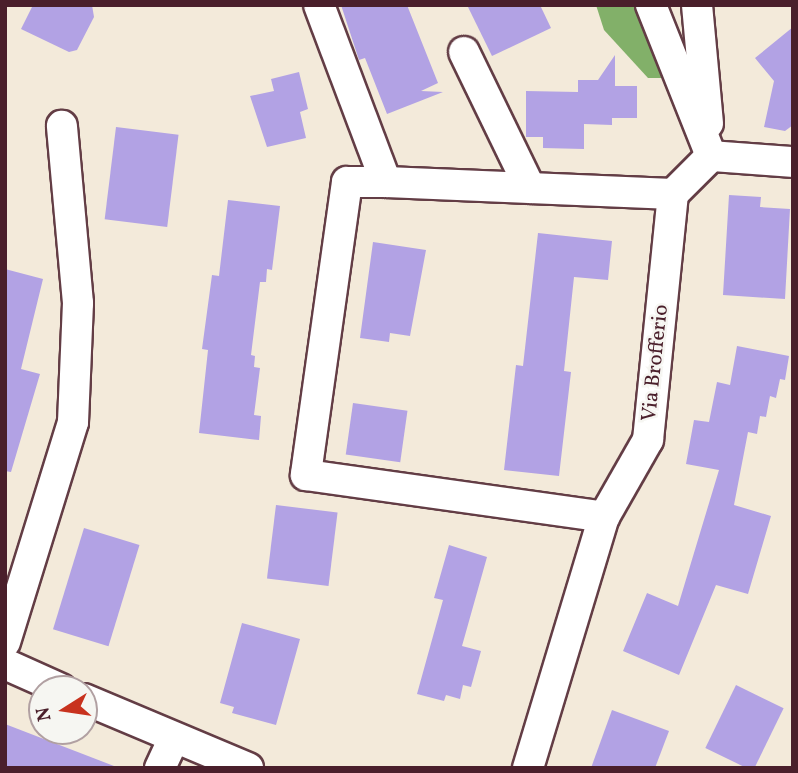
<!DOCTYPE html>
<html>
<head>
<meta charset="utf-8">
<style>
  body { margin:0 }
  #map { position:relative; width:798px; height:773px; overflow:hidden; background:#f3eada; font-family:Vollkorn,serif }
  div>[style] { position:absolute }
  .forest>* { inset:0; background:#82b069 }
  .building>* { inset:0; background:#b2a2e4; transform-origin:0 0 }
  .roads { filter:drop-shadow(2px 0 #633d45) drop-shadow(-2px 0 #633d45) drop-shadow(0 2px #633d45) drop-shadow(0 -2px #633d45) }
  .minor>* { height:30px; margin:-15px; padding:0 15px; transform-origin:15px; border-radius:15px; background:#fff }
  span { translate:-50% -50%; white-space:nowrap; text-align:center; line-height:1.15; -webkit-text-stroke:5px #f6f6f2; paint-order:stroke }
  .street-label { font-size:21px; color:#4a1f2b }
  .frame { position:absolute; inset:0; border:7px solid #4a1f2b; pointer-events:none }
  .north { position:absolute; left:28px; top:675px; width:70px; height:70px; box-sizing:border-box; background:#f6f6f2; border:2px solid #b1a0a2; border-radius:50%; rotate:258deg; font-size:19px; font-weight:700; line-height:28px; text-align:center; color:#4a1f2b }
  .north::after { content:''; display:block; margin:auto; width:24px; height:32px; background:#c8321e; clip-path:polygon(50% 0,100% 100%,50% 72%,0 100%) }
</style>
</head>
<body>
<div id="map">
  <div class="forest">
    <div style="clip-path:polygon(596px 5px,639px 5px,668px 78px,648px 78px,604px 30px)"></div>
  </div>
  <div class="building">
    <div style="clip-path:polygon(33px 5px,92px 5px,94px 17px,77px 50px,69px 52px,21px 29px)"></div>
    <div style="clip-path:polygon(341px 5px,407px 5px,438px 83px,421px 91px,443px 92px,387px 114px,365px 58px,359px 60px)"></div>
    <div style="clip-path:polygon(467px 5px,540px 5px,551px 28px,492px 56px)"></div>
    <div style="clip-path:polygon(793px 27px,793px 125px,785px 131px,764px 127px,774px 81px,755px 58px)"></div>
    <div style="clip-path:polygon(615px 55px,615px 86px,637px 86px,637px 118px,612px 118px,612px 125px,584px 124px,584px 149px,543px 148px,543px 137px,526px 137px,526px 91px,578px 92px,578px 80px,598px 80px)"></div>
    <div style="clip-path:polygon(299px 72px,308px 109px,300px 112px,306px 138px,267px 147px,250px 96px,274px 91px,271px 79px)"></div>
    <div style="left:116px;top:127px;width:63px;height:93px;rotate:7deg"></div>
    <div style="clip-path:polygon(729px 195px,761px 197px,760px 207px,790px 209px,785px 299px,723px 295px)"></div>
    <div style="clip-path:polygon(228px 200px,280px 206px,272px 270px,267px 269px,266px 282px,260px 282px,251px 355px,255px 356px,254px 367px,260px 368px,254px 415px,261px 416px,259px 440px,199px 433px,208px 350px,202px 349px,212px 275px,219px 276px)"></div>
    <div style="clip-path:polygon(538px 233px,612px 241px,608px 280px,574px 277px,564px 371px,571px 372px,559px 476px,504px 470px,516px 365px,523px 366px)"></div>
    <div style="clip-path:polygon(373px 242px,426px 250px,410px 336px,390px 333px,389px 342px,360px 338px)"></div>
    <div style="clip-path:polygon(5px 269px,43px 279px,21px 369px,40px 374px,11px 472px,5px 471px)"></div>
    <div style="clip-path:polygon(737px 346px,789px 356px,785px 380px,780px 379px,776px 398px,770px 396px,766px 417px,760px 416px,757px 434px,748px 432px,734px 505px,771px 516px,748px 594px,716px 585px,679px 675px,623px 651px,647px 593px,678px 606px,719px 470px,686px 464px,694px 420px,709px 422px,717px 382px,730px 385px)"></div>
    <div style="left:353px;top:403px;width:55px;height:52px;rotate:8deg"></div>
    <div style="left:276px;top:505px;width:62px;height:74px;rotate:7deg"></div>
    <div style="left:84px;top:528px;width:58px;height:106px;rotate:17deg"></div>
    <div style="clip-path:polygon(449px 545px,487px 557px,462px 646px,481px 651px,471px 687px,463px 685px,460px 699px,446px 695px,444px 701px,417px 694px,443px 600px,434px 598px)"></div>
    <div style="clip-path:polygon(242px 623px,300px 639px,276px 725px,232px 713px,234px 707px,220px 703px)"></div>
    <div style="left:736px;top:685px;width:53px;height:70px;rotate:26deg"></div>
    <div style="clip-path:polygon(612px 710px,669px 731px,655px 768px,591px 768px)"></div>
    <div style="clip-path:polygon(5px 724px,114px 766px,114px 768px,5px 768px)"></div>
  </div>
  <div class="roads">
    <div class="minor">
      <div style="left:319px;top:5px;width:189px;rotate:69.3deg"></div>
      <div style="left:386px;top:182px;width:287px;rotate:2.4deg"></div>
      <div style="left:651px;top:5px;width:162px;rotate:68.3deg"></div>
      <div style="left:697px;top:5px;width:119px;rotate:84.7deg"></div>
      <div style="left:464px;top:52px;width:151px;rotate:64.1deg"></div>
      <div style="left:711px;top:156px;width:82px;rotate:4.2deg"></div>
      <div style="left:386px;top:182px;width:39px;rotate:180deg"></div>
      <div style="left:347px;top:182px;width:296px;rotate:98deg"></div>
      <div style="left:306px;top:475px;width:301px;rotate:8deg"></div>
      <div style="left:5px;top:642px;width:230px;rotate:-72.8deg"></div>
      <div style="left:73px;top:422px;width:119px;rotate:-87.6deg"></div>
      <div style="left:78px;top:303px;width:178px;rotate:-95.2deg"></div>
      <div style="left:5px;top:664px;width:61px;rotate:24.1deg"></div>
      <div style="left:84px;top:699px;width:178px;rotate:22.8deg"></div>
      <div style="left:160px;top:768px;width:31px;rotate:-65deg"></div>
      <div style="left:528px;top:768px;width:262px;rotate:-73.2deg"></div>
      <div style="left:604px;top:517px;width:89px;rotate:-60.3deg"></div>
      <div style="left:648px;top:440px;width:247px;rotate:-84.2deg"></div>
      <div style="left:673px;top:194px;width:54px;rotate:-45deg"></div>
    </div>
  </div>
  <div class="street-label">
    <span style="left:656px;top:363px;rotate:-84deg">Via Brofferio</span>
  </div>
  <div class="frame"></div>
  <div class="north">N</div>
</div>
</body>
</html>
